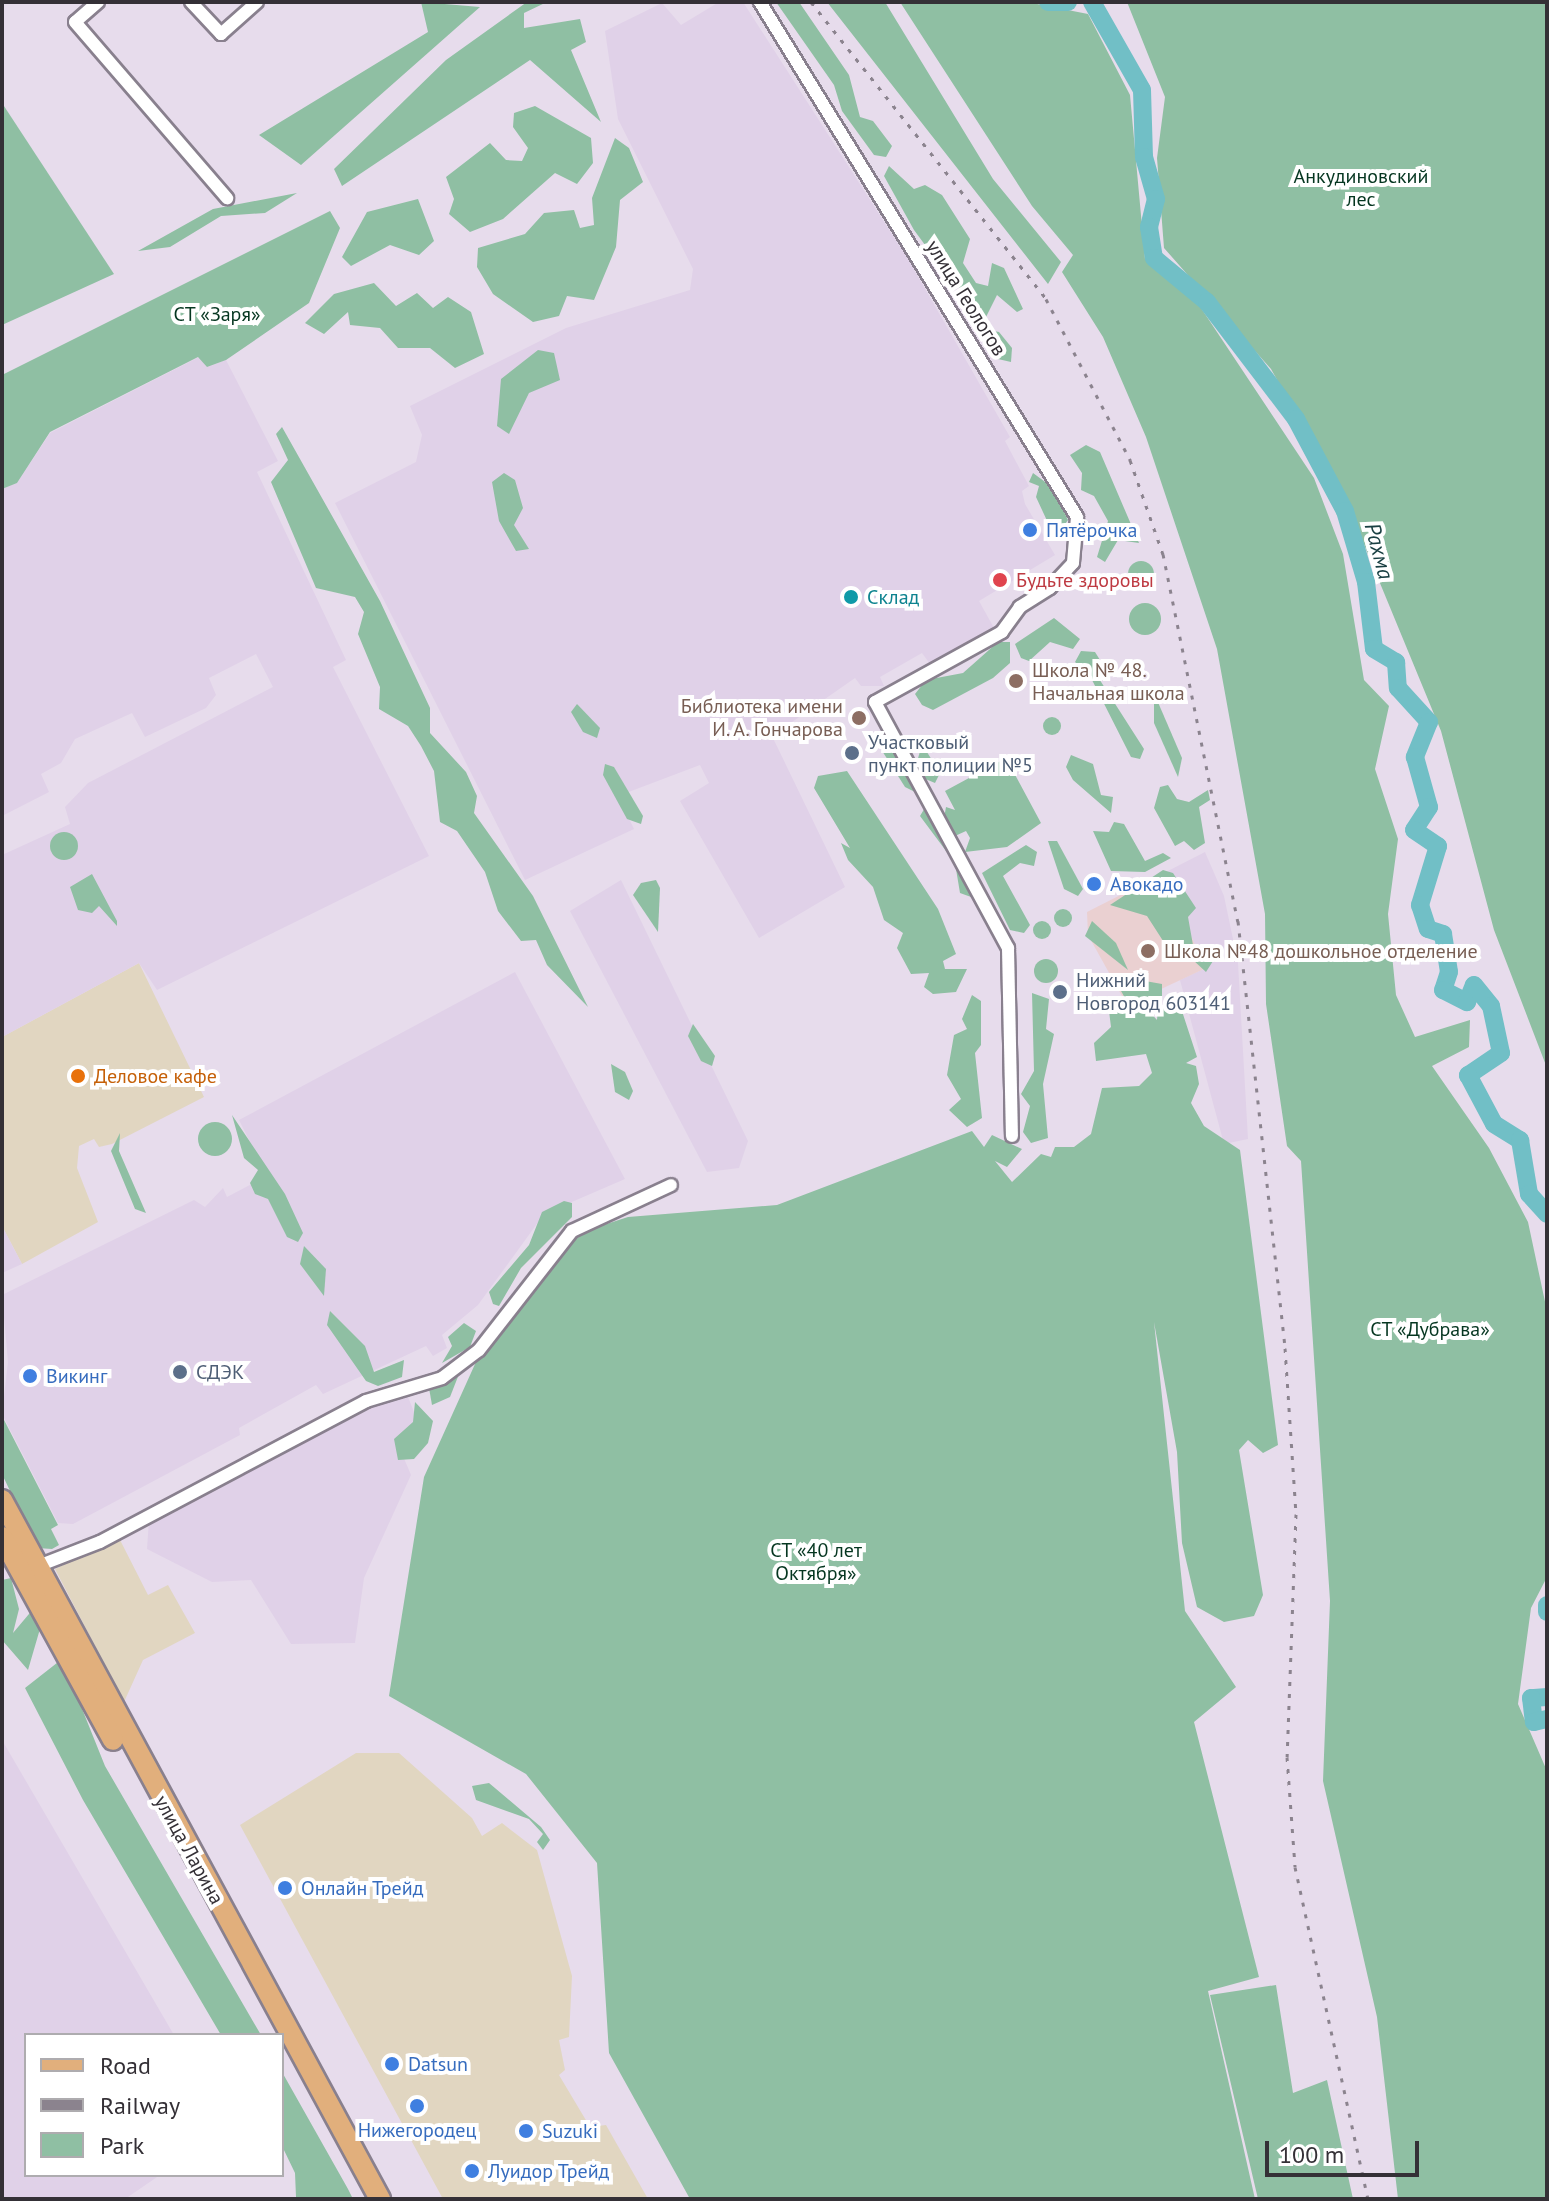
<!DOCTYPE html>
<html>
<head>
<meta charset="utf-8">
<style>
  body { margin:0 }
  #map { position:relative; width:1549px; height:2201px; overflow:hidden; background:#e7dcec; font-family:"PT Sans",sans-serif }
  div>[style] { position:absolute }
  .commercial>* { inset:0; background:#e1d6c1 }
  .built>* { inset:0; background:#e0d1e8 }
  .education>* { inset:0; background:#ead0d1 }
  .green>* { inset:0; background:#8fbfa3 }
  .round { border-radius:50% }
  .river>* { height:18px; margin:-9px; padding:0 9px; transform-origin:9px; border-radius:9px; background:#71bfc6 }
  .roads { filter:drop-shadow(2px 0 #89808e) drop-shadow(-2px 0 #89808e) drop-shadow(0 2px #89808e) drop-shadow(0 -2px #89808e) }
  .minor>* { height:12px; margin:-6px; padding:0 6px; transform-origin:6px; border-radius:6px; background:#fff }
  .primary>* { height:20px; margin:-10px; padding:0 10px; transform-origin:10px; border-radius:10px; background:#e1af7c }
  .rail>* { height:3px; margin-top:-1.5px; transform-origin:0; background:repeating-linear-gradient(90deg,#8b838e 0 4px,transparent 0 12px) }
  .dots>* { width:22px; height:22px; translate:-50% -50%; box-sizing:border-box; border:4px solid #fff; border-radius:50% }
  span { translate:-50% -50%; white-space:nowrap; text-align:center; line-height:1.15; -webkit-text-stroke:8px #fff; paint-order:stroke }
  .park-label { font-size:20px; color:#053620 }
  .street-label { font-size:20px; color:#343036 }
  .shop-label { font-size:20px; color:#366cbe }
  .left { translate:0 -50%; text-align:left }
  .health-label { font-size:20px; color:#be3a42 }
  .culture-label { font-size:20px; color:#0d838f }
  .education-label { font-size:20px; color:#785e54 }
  .right { translate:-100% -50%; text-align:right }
  .service-label { font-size:20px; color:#4e5e75 }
  .food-label { font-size:20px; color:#c56008 }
  .water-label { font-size:22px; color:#1a4043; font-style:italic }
  .frame { position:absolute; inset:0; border:4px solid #343036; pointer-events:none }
  .legend { position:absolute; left:24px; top:2033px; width:260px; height:144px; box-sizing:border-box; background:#fff; border:2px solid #aeacaf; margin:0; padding:10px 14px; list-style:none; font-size:24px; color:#343036 }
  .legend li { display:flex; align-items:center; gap:16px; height:40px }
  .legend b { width:40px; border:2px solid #aeacaf }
  .scale { position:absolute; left:1265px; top:2141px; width:154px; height:36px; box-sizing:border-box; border:4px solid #343036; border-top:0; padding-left:10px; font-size:24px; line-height:28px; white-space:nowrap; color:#343036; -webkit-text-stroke:6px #fff; paint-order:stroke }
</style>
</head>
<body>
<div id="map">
  <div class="commercial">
    <div style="clip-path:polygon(139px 963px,204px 1097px,112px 1144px,99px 1147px,94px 1139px,79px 1146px,77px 1168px,98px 1222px,22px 1264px,2px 1226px,2px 1037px)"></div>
    <div style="clip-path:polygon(119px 1538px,148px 1595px,168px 1585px,195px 1633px,143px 1660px,124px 1702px,55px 1569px)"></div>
    <div style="clip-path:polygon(356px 1753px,399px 1753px,472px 1818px,482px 1836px,502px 1823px,537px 1850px,572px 1976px,569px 2037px,559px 2040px,565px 2070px,559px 2075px,590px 2127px,606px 2125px,648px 2199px,443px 2199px,240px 1825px)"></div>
  </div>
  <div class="built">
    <div style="clip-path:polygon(719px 2px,743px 2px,908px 259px,1010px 437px,1005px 441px,1029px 486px,1022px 491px,1025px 504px,1055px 555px,979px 601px,994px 628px,933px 668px,922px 653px,880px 677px,884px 686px,861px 686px,855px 678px,772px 736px,845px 887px,759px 938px,680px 801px,709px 783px,700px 765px,618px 796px,634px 829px,525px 880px,335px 503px,416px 462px,422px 435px,410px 406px,566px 328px,690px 290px,693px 269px,618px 119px,605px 31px,662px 3px,681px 25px)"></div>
    <div style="clip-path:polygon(199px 357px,207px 367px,226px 360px,278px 461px,257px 472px,346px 660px,333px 667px,429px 856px,157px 990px,139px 963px,2px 1037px,2px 855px,70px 824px,65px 807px,88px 783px,273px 687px,256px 654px,209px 678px,216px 695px,206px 708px,145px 737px,132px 713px,75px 739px,61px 763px,41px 774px,49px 792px,2px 816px,2px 489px,17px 483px,50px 433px)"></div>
    <div style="clip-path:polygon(1205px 852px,1224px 896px,1238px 963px,1248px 1139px,1224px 1144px,1180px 980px,1206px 968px,1162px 874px)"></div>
    <div style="clip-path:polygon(621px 880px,748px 1141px,739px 1168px,707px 1172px,570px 911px)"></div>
    <div style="clip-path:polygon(515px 972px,625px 1179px,544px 1214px,478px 1305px,442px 1335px,447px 1348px,433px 1356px,426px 1346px,323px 1394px,316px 1385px,239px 1428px,240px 1435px,73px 1524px,58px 1523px,2px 1414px,8px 1362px,2px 1295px,194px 1200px,205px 1207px,223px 1188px,227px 1197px,267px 1176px,239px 1120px)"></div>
    <div style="clip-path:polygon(2px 1226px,22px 1264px,2px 1273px)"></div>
    <div style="clip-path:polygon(393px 1392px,408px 1397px,418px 1422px,397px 1442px,411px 1475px,364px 1578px,355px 1643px,291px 1644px,251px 1580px,212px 1582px,147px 1549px,149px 1520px)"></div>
    <div style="clip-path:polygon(2px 1740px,174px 2035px,26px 2035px,26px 2175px,160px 2175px,125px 2199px,2px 2199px)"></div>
  </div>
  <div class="education">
    <div style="clip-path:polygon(1162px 874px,1206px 968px,1127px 1005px,1088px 935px,1087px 912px)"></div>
  </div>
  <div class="green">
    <div style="clip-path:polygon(421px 2px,480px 7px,301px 165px,259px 135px,428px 32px)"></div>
    <div style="clip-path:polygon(527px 2px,547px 2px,524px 13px,524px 28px,580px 19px,586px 42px,571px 50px,601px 122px,530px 60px,342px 186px,334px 169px,446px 60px)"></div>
    <div style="clip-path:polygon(776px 2px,799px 2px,849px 75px,860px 117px,873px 121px,892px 146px,886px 157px,874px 155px,842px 111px,834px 85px)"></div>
    <div style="clip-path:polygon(827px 2px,885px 2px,993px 179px,1061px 262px,1048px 284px)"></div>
    <div style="clip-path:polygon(900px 2px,1027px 2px,1088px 14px,1130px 95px,1145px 259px,1201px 308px,1314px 478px,1343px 554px,1364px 680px,1389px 706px,1375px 769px,1398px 839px,1388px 914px,1396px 995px,1415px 1037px,1470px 1020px,1469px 1047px,1432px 1066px,1489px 1148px,1528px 1222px,1547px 1311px,1547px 1577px,1531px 1608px,1518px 1704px,1547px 1771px,1547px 2199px,1398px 2199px,1377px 2017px,1323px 1781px,1330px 1601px,1301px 1161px,1287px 1146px,1266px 1004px,1265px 914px,1217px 649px,1146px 437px,1103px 337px,1062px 272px,1073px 255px,1032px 206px)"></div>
    <div style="clip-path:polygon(1127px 2px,1547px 2px,1547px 1068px,1494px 930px,1441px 731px,1349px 508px,1271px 369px,1164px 248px,1157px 158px,1165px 97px)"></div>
    <div style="clip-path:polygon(2px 103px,114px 274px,2px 325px)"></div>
    <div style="clip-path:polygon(535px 106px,591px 138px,593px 163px,577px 184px,555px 173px,503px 219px,470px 232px,449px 214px,454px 199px,446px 177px,490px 143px,506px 160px,522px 161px,528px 148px,513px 127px,514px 113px)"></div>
    <div style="clip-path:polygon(615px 138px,629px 148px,643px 182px,620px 200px,616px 247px,594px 300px,567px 296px,559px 316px,533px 322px,493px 294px,477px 267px,478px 248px,525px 234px,544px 213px,574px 210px,580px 228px,594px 225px,592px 198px)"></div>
    <div style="clip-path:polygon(889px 166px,914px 189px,925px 185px,942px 195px,970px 239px,963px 263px,976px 283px,988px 286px,992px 263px,1004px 268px,1023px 309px,1017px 312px,997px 295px,986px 317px,972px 317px,964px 307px,970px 289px,956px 287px,914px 230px,884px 176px)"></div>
    <div style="clip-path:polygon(297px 193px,265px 213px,221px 216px,170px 247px,138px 251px,213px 209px)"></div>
    <div style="clip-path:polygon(418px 199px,434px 241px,419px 255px,390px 245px,351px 266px,342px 257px,367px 212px)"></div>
    <div style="clip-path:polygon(330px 211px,340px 228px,309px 303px,226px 360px,207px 367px,198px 357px,50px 432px,17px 483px,2px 489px,2px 375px)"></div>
    <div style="clip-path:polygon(374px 283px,396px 306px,417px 293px,433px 308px,448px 297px,471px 312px,484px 354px,455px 368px,430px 348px,398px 348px,380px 328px,350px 325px,348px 312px,324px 334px,305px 323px,334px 294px)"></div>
    <div style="clip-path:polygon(983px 329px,999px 332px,1012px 348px,1011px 362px,998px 359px)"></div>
    <div style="clip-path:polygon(538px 350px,554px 353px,560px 380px,529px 393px,509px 434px,497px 426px,501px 379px)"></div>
    <div style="clip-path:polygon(282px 427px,380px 601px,430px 708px,430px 733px,466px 772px,477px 796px,474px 813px,533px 896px,588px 1007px,547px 965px,536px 940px,521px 941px,498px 911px,485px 872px,457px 831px,440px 822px,434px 771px,421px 746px,408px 726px,379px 709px,380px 687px,358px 634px,364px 612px,355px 597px,316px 588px,271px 482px,288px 460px,276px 434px)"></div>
    <div style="clip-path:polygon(1086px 445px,1100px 452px,1139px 543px,1118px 540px,1105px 562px,1097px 557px,1108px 521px,1094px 496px,1081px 490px,1082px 473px,1070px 455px)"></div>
    <div style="clip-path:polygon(504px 473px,515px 480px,523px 508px,514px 525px,529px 549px,516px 551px,499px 521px,492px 482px)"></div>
    <div style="clip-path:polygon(1033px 473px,1052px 487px,1068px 520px,1063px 527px,1049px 525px,1036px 497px,1039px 486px,1029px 482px)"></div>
    <div class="round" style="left:1128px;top:561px;width:26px;height:26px"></div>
    <div class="round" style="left:1129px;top:603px;width:32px;height:32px"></div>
    <div style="clip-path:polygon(1054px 618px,1080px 639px,1073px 649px,1050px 642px,1029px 661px,1021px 658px,1015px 644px)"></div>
    <div style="clip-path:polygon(998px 642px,1010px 642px,1010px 663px,993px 678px,933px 710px,922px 705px,915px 694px,926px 680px,963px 673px)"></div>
    <div style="clip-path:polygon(1081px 651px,1095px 652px,1100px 660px,1096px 674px,1144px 749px,1140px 759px,1131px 757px,1090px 676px,1075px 662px)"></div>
    <div style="clip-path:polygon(1154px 693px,1182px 758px,1178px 777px,1154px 723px)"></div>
    <div style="clip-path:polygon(577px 704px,600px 728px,597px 738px,583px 732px,571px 712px)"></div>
    <div class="round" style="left:1043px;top:717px;width:18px;height:18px"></div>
    <div style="clip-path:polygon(885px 737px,900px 742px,919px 794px,905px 787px,879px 746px)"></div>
    <div style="clip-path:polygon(922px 744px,940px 773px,935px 783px,923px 778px,917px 762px)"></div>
    <div style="clip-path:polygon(1071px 755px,1093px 764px,1101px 795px,1113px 797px,1111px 813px,1073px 780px,1066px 767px)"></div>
    <div style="clip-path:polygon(1006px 758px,1041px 823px,1007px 847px,965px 852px,970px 838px,966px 831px,955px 836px,944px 818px,946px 807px,955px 810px,945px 791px)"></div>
    <div style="clip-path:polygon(605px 764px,614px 767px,643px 816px,641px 824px,627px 819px,603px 775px)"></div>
    <div style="clip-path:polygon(847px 771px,938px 909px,956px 954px,943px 961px,945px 969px,967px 969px,956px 992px,933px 994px,924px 987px,929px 973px,911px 974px,897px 948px,903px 933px,884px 920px,873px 887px,848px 860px,841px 843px,850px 848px,814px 788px,818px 776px)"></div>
    <div style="clip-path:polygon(1168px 785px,1177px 799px,1189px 802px,1208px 790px,1210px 800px,1199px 807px,1205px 843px,1194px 850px,1184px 841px,1175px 846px,1154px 808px,1160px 787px)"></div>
    <div style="clip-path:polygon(926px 806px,977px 886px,971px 897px,960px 893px,955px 863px,920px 816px)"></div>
    <div style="clip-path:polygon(1114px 822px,1124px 824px,1145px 861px,1163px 853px,1171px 858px,1145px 872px,1111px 871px,1093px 831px,1109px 832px)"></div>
    <div class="round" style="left:50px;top:832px;width:28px;height:28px"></div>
    <div style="clip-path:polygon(1048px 841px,1057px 841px,1083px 889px,1078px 896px,1064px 889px)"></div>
    <div style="clip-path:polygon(1026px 845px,1037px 852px,1034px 866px,1020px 863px,1003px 876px,1030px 925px,1024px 933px,1010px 930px,982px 873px)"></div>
    <div style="clip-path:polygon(1163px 870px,1173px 873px,1196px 908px,1188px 917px,1193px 945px,1213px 961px,1206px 972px,1193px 960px,1176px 961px,1147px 916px,1110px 905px)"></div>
    <div style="clip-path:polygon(92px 874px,117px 921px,117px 926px,99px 906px,92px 913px,78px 910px,70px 887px)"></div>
    <div style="clip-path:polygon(656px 880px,660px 888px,658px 932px,633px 895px,641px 883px)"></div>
    <div class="round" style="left:1054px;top:909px;width:18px;height:18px"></div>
    <div class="round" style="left:1033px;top:921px;width:18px;height:18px"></div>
    <div style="clip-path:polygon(1092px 921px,1116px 943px,1128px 970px,1085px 936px)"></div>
    <div class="round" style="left:1034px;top:959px;width:24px;height:24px"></div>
    <div style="clip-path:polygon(1128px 978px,1162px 984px,1162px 997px,1151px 1004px,1126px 1000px,1120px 989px)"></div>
    <div style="clip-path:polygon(1032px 993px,1049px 999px,1046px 1029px,1054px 1034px,1043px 1084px,1048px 1138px,1031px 1143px,1023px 1132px,1030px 1106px,1021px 1094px,1034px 1071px)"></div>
    <div style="clip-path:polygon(972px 995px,981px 1001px,981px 1045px,975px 1053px,982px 1118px,967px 1127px,949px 1110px,961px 1099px,947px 1075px,954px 1035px,967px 1029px,962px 1019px)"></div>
    <div style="clip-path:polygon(1179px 1002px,1197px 1057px,1186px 1063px,1196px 1066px,1199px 1084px,1191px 1103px,1204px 1126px,1240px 1150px,1278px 1445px,1263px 1453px,1248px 1440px,1239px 1450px,1263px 1595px,1254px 1616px,1224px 1622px,1197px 1607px,1182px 1543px,1177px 1452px,1154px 1322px,1185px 1611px,1236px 1687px,1194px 1722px,1259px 1977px,1208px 1991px,1255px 2199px,690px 2199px,609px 2053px,597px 1863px,526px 1774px,389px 1696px,424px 1477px,480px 1353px,547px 1266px,585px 1231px,628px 1217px,777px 1205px,972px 1131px,984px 1147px,992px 1135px,1022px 1149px,1007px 1167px,995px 1161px,1012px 1182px,1041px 1154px,1051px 1157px,1055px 1147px,1074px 1147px,1091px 1134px,1102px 1088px,1139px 1086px,1152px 1073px,1146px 1054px,1096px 1061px,1094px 1043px,1111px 1027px,1109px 1011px,1146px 1008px,1157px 1020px,1158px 1007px)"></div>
    <div style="clip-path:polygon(693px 1024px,715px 1056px,712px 1066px,701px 1061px,688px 1036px)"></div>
    <div style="clip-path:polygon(611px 1064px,625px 1072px,633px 1091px,629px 1100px,615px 1092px)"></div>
    <div style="clip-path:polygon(232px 1115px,285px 1194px,303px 1233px,298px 1242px,287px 1237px,268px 1199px,255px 1194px,250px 1183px,258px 1170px,244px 1158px)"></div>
    <div class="round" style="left:198px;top:1122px;width:34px;height:34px"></div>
    <div style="clip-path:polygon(120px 1133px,119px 1151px,146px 1213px,135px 1209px,111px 1151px)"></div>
    <div style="clip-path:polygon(564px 1201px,572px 1203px,572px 1217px,521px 1268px,499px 1306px,493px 1304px,489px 1292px,529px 1245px,542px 1212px)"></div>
    <div style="clip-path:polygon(304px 1246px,326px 1269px,324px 1296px,300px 1264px)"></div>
    <div style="clip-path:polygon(330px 1311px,365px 1346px,374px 1372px,404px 1360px,402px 1377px,378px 1386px,366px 1381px,327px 1325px)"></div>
    <div style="clip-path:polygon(464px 1323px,476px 1331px,470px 1347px,442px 1363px,452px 1346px,448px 1337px)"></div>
    <div style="clip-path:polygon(459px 1374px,450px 1397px,432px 1405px,429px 1388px)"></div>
    <div style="clip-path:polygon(415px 1402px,433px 1421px,428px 1443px,414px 1459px,398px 1460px,394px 1439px,413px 1422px)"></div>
    <div style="clip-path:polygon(2px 1416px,58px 1525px,51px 1529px,59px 1545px,52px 1549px,37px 1548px,2px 1474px)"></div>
    <div style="clip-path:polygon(11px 1578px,19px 1609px,13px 1633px,34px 1608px,42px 1622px,28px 1670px,2px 1640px,2px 1580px)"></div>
    <div style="clip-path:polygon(62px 1659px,105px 1766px,261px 2035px,221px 2035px,83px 1800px,25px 1688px)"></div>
    <div style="clip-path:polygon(489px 1783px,541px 1827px,550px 1840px,543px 1850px,537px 1842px,543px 1834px,529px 1819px,476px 1800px,472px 1786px)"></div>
    <div style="clip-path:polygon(1276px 1985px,1293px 2093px,1327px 2080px,1353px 2199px,1258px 2199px,1210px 1995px)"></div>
    <div style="clip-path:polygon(282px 2072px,348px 2189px,353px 2199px,296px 2197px,295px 2173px,282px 2146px)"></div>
  </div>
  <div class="river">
    <div style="left:1048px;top:2px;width:20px"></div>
    <div style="left:1092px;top:2px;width:101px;rotate:60.4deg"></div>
    <div style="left:1142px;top:90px;width:67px;rotate:88.3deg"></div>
    <div style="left:1144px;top:157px;width:44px;rotate:74.1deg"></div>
    <div style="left:1156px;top:199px;width:29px;rotate:104deg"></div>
    <div style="left:1149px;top:227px;width:31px;rotate:81deg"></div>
    <div style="left:1154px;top:258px;width:69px;rotate:39.7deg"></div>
    <div style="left:1207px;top:302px;width:147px;rotate:52.7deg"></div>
    <div style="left:1296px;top:419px;width:104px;rotate:62deg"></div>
    <div style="left:1345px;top:511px;width:74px;rotate:73.5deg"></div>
    <div style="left:1366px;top:582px;width:67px;rotate:83.2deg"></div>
    <div style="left:1374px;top:649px;width:26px;rotate:31deg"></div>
    <div style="left:1396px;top:662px;width:26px;rotate:86deg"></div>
    <div style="left:1398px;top:688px;width:46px;rotate:47.6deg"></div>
    <div style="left:1429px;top:722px;width:38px;rotate:112deg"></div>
    <div style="left:1415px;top:757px;width:52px;rotate:74.4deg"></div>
    <div style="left:1429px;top:807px;width:27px;rotate:123deg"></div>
    <div style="left:1414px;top:830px;width:29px;rotate:34deg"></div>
    <div style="left:1438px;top:846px;width:62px;rotate:107deg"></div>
    <div style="left:1420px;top:905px;width:25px;rotate:72deg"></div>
    <div style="left:1428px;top:929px;width:16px;rotate:18deg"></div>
    <div style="left:1443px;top:934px;width:38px;rotate:81deg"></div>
    <div style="left:1449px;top:972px;width:19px;rotate:108deg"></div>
    <div style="left:1443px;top:990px;width:27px;rotate:27deg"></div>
    <div style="left:1467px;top:1002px;width:18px;rotate:-68deg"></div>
    <div style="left:1474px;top:985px;width:27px;rotate:51deg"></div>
    <div style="left:1491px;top:1006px;width:48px;rotate:78deg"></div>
    <div style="left:1501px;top:1053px;width:40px;rotate:146deg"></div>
    <div style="left:1468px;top:1075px;width:55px;rotate:62deg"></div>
    <div style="left:1494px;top:1124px;width:31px;rotate:32deg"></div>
    <div style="left:1520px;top:1140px;width:55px;rotate:80.5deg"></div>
    <div style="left:1529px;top:1194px;width:27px;rotate:48deg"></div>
    <div style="left:1547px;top:1605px;width:7px;rotate:90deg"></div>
    <div style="left:1547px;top:1697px;width:16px;rotate:176deg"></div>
    <div style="left:1531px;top:1698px;width:24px;rotate:83deg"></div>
    <div style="left:1534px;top:1722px;width:13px;rotate:-13deg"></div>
  </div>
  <div class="roads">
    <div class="minor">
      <div style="left:98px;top:2px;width:30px;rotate:139deg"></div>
      <div style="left:75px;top:22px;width:233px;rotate:49.2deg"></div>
      <div style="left:191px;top:2px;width:44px;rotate:46.8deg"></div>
      <div style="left:221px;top:34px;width:48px;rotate:-41.6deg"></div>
      <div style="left:760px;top:2px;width:605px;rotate:58.39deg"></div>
      <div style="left:1077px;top:517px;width:46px;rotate:95deg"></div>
      <div style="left:1073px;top:563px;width:34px;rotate:133deg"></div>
      <div style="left:1050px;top:588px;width:36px;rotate:148deg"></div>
      <div style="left:1020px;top:607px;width:31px;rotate:126deg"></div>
      <div style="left:1002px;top:632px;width:145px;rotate:151.1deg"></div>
      <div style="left:875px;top:702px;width:280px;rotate:61.6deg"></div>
      <div style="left:1008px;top:948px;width:188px;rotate:88.8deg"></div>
      <div style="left:33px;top:1562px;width:6px;rotate:39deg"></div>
      <div style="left:38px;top:1566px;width:66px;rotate:-21.2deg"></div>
      <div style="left:100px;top:1542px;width:301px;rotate:-27.9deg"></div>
      <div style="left:366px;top:1401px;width:79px;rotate:-16.8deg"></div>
      <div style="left:442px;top:1378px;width:46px;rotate:-37.1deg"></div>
      <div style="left:479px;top:1350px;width:151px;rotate:-52deg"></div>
      <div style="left:572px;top:1231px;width:109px;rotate:-24.9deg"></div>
    </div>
    <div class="primary">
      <div style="left:2px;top:1500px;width:795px;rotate:61.6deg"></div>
      <div style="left:2px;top:1537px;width:231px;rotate:61.3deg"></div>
    </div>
  </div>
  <div class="rail">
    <div style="left:811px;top:2px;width:379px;rotate:51.6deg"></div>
    <div style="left:1046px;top:299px;width:182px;rotate:62.4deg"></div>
    <div style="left:1130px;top:460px;width:100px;rotate:70.7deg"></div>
    <div style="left:1163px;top:554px;width:375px;rotate:78.5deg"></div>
    <div style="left:1238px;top:921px;width:430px;rotate:83.7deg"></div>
    <div style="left:1285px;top:1348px;width:166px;rotate:86.2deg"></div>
    <div style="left:1296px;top:1514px;width:243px;rotate:92.1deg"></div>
    <div style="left:1287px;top:1757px;width:110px;rotate:85.8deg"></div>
    <div style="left:1295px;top:1867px;width:340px;rotate:77.6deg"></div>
  </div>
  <div class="dots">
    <div style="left:1030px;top:530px;background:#3f7fe0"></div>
    <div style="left:1000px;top:580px;background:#e0444e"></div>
    <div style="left:851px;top:597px;background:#0f9aa8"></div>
    <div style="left:1016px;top:681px;background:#8d6e63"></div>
    <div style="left:859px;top:718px;background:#8d6e63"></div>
    <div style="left:852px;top:753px;background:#5c6f8a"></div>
    <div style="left:1094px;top:884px;background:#3f7fe0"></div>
    <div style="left:1148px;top:951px;background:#8d6e63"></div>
    <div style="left:1060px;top:992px;background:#5c6f8a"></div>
    <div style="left:78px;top:1076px;background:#e8710a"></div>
    <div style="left:180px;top:1372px;background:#5c6f8a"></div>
    <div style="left:30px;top:1376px;background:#3f7fe0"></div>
    <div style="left:285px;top:1888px;background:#3f7fe0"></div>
    <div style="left:392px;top:2064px;background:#3f7fe0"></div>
    <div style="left:417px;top:2106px;background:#3f7fe0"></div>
    <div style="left:526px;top:2131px;background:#3f7fe0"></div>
    <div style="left:472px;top:2171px;background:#3f7fe0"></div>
  </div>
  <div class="park-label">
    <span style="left:1361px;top:188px">Анкудиновский<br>лес</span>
    <span style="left:217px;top:314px">СТ «Заря»</span>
    <span style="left:1430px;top:1329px">СТ «Дубрава»</span>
    <span style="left:816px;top:1562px">СТ «40 лет<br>Октября»</span>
  </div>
  <div class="street-label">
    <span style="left:966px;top:298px;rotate:58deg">улица Геологов</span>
    <span style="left:189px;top:1850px;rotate:61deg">улица Ларина</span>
  </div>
  <div class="shop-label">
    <span class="left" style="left:1046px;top:530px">Пятёрочка</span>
    <span class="left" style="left:1110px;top:884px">Авокадо</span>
    <span class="left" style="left:46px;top:1376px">Викинг</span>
    <span class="left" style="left:301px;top:1888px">Онлайн Трейд</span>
    <span class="left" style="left:408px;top:2064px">Datsun</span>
    <span style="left:417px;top:2130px">Нижегородец</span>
    <span class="left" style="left:542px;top:2131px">Suzuki</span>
    <span class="left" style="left:488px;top:2171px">Луидор Трейд</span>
  </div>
  <div class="health-label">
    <span class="left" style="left:1016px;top:580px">Будьте здоровы</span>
  </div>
  <div class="culture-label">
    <span class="left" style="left:867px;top:597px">Склад</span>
  </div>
  <div class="education-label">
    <span class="left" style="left:1032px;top:682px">Школа № 48.<br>Начальная школа</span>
    <span class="right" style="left:843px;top:718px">Библиотека имени<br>И. А. Гончарова</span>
    <span class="left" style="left:1164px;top:951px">Школа №48 дошкольное отделение</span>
  </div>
  <div class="service-label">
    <span class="left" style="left:868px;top:754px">Участковый<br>пункт полиции №5</span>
    <span class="left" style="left:1076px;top:992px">Нижний<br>Новгород 603141</span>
    <span class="left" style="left:196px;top:1372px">СДЭК</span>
  </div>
  <div class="food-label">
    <span class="left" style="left:94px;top:1076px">Деловое кафе</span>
  </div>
  <div class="water-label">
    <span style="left:1379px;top:551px;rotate:75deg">Рахма</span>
  </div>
  <div class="frame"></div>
  <ul class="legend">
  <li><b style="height:10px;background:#e1af7c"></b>Road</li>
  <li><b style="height:10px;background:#8b838e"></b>Railway</li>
  <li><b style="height:22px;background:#8fbfa3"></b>Park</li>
  </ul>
  <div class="scale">100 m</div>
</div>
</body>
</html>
